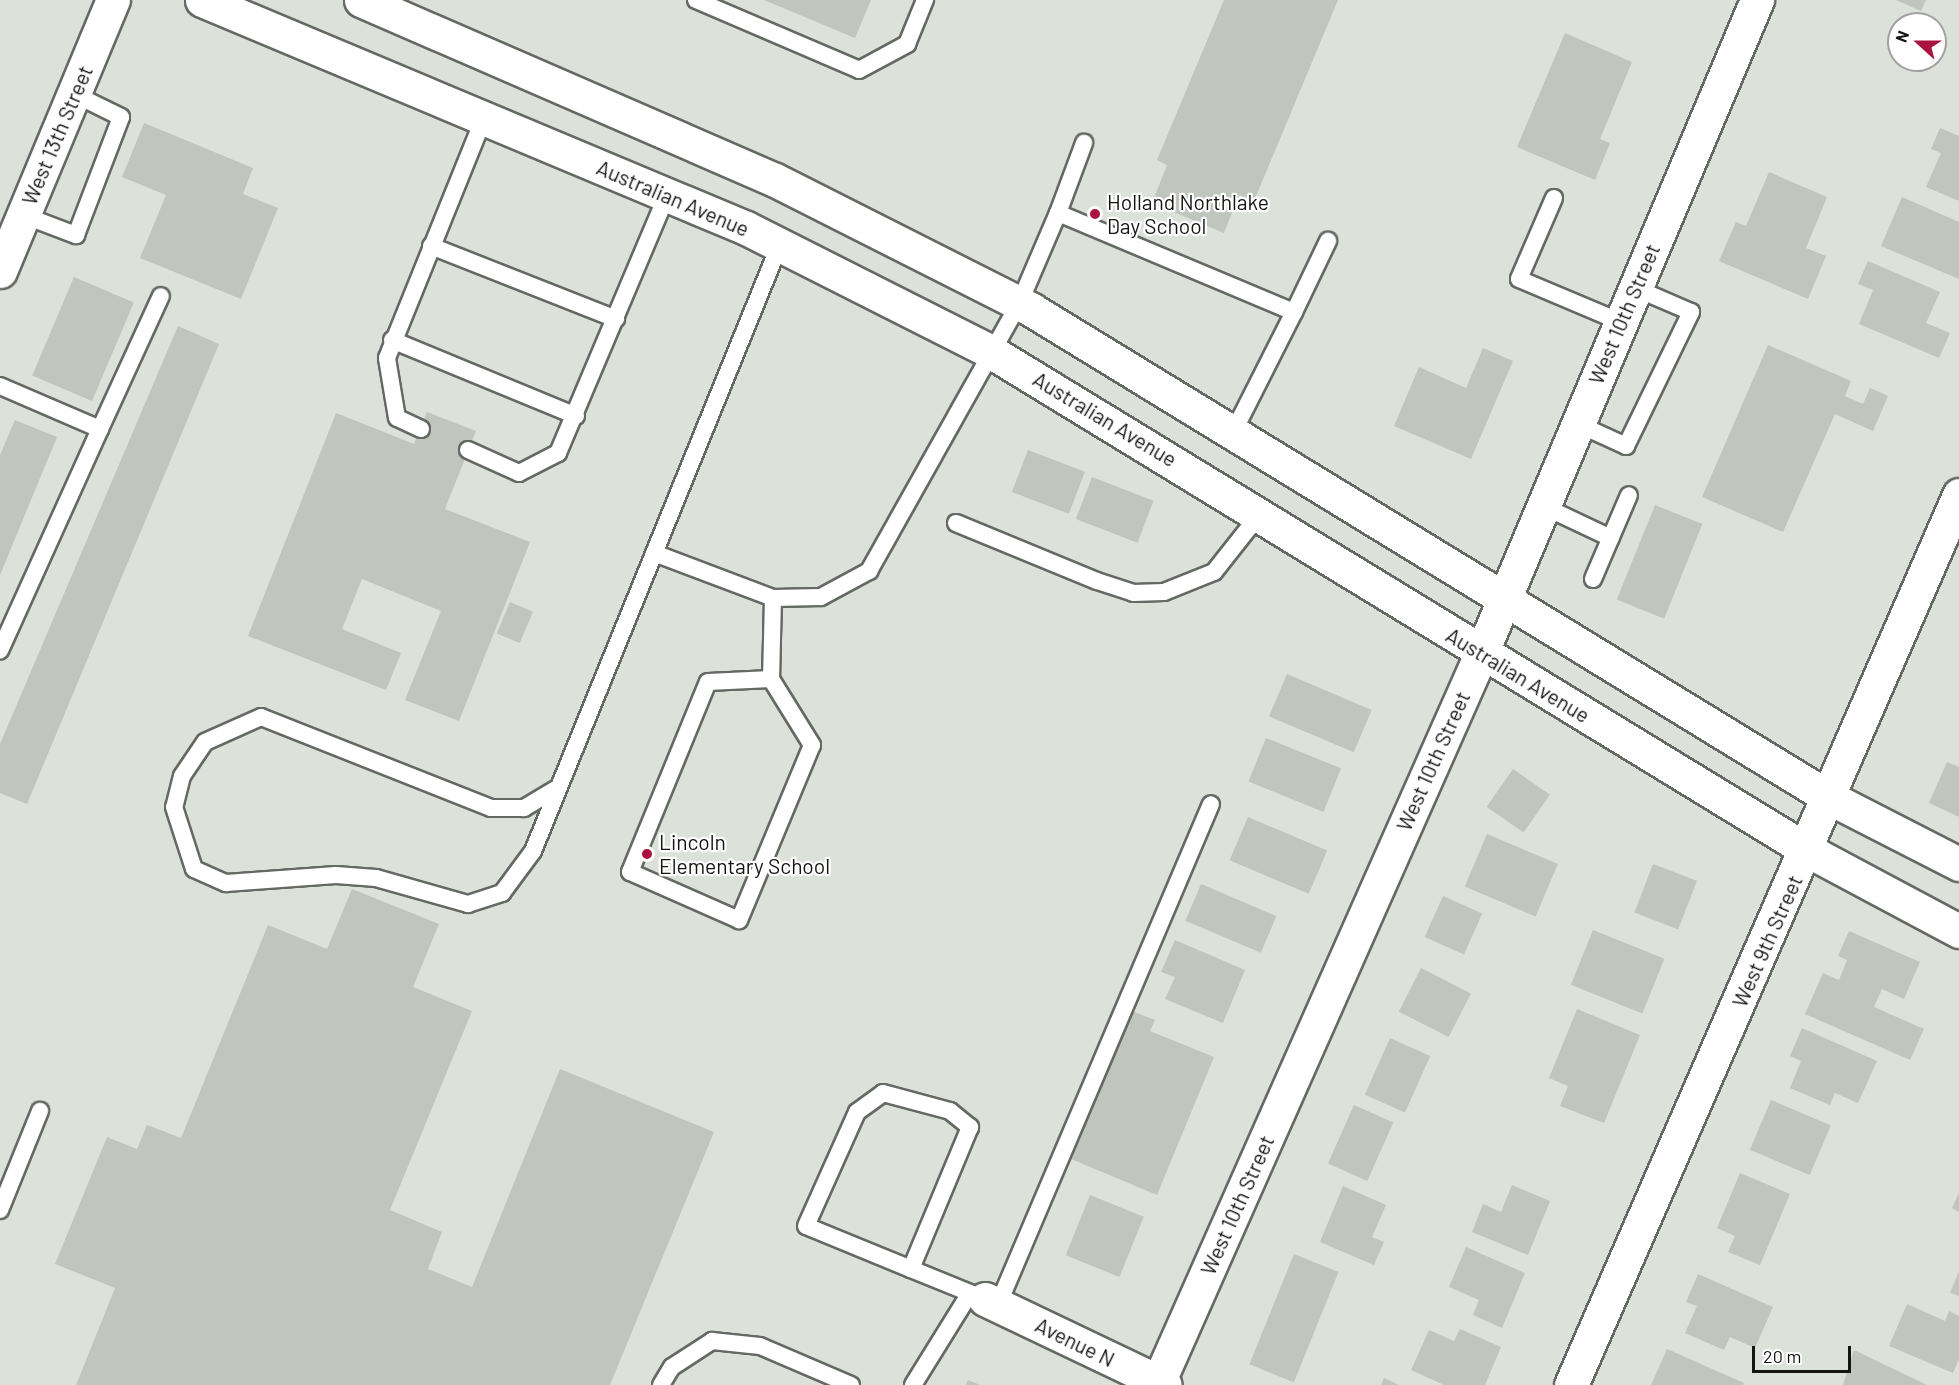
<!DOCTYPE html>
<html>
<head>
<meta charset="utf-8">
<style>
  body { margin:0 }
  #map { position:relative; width:1959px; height:1385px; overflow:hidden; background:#dce1da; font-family:Barlow,sans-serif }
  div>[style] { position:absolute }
  .building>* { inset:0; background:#c0c5bd; transform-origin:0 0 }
  .roads { filter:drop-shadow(2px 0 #656963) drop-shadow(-2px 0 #656963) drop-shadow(0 2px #656963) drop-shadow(0 -2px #656963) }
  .service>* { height:16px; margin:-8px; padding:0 8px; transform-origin:8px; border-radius:8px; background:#fff }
  .minor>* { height:33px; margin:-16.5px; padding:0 16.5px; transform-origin:16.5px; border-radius:16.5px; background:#fff }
  .secondary>* { height:33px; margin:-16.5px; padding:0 16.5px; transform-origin:16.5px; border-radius:16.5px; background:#fff }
  .dots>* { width:16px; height:16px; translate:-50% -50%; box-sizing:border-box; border:3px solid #fff; border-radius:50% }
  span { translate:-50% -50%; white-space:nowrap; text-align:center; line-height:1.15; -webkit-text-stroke:4.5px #fff; paint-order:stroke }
  .street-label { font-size:21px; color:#141513 }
  .poi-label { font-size:21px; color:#141513 }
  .left { translate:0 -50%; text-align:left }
  .north { position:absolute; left:1887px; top:12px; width:60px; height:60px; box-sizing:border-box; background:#fff; border:2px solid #a1a1a1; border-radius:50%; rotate:291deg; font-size:16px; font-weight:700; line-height:24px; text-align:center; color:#141513 }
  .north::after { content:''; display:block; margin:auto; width:21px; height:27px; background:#a91340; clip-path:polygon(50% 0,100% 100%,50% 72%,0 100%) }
  .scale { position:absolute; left:1752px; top:1346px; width:99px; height:27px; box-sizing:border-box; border:3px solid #141513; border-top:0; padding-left:8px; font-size:18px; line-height:21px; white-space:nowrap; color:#141513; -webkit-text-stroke:4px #fff; paint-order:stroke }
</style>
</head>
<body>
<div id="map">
  <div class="building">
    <div style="clip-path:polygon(764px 0,871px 0,855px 38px)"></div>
    <div style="clip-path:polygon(1224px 0,1338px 0,1254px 201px,1239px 195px,1224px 233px,1152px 203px,1167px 165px,1157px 160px)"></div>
    <div style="clip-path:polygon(1896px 0,1926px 0,1921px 11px)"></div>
    <div style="clip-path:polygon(1565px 33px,1632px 62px,1600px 139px,1610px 143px,1595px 180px,1517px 147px)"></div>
    <div style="clip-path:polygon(144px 123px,253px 168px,243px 194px,278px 208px,241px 299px,140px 258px,166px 195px,122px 177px)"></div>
    <div style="clip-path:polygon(1940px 128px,1959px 136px,1959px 201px,1926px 187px,1941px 153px,1931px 149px)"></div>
    <div style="clip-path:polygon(1769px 172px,1827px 197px,1806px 248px,1826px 256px,1808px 299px,1719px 261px,1736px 222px,1746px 226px)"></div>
    <div style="clip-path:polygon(1902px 197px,1959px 222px,1959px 279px,1881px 246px)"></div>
    <div style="clip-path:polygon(1868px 261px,1940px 292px,1926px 323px,1950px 333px,1939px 358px,1859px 324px,1873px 290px,1858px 284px)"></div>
    <div style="left:74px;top:277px;width:65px;height:107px;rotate:23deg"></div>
    <div style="clip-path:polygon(178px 326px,219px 344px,27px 804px,0 793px,0 744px)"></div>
    <div style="clip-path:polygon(1768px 345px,1851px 381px,1845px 396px,1863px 404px,1870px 388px,1888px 396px,1873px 431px,1835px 414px,1783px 532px,1702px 497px)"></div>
    <div style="clip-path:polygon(1483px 348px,1513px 361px,1471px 459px,1394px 426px,1419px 367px,1466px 388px)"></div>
    <div style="clip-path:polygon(427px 412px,476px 431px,445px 509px,530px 542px,459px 721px,405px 700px,441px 611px,362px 579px,342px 629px,401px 653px,386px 690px,248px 636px,336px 413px,414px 444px)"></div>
    <div style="clip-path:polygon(15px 420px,57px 437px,0 575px,0 455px)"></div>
    <div style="left:1028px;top:450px;width:61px;height:45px;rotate:21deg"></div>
    <div style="left:1092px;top:477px;width:66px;height:45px;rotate:21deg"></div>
    <div style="left:1655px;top:505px;width:51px;height:102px;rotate:22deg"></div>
    <div style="left:510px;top:602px;width:25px;height:34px;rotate:23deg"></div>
    <div style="left:1287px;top:674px;width:92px;height:46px;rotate:23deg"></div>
    <div style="left:1266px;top:738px;width:81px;height:47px;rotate:22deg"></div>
    <div style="clip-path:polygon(1947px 762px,1959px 767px,1959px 817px,1929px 803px)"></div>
    <div style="left:1513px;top:769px;width:45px;height:46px;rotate:35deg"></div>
    <div style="left:1248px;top:817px;width:86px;height:47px;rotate:23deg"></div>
    <div style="left:1487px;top:834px;width:77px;height:57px;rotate:23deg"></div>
    <div style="left:1653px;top:864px;width:47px;height:52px;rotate:21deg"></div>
    <div style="left:1201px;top:884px;width:82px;height:40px;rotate:23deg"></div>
    <div style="clip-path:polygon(352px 889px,439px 924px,413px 987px,472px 1011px,390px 1210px,442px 1232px,428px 1269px,472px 1287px,560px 1069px,714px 1132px,610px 1385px,76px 1385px,115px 1288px,55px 1264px,107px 1137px,137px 1149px,147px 1125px,181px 1138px,268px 925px,327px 949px)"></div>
    <div style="left:1443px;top:896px;width:43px;height:45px;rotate:24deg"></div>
    <div style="left:1593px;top:930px;width:77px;height:59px;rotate:22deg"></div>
    <div style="clip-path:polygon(1849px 931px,1920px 962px,1904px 999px,1882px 989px,1874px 1007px,1924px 1029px,1910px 1060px,1805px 1014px,1823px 973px,1839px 980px,1847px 960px,1838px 956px)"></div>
    <div style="clip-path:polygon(1175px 940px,1245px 970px,1223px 1023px,1165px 999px,1175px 977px,1161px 972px)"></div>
    <div style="left:1421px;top:968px;width:56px;height:49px;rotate:27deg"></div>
    <div style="clip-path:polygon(1577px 1009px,1640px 1035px,1604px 1123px,1560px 1106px,1568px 1086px,1549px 1078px)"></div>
    <div style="clip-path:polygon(1132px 1011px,1155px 1020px,1150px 1031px,1214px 1057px,1157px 1195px,1071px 1159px)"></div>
    <div style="clip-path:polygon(1802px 1028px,1877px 1061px,1858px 1103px,1835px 1093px,1830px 1105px,1790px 1088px,1801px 1061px,1790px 1056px)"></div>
    <div style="left:1390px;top:1038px;width:44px;height:62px;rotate:24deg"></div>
    <div style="left:1771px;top:1100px;width:65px;height:54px;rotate:23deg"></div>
    <div style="left:1354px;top:1105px;width:43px;height:64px;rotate:24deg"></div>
    <div style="clip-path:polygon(1740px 1173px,1790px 1194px,1760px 1265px,1728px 1252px,1735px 1236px,1717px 1228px)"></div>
    <div style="clip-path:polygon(1512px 1185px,1550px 1201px,1528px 1255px,1472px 1232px,1483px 1204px,1501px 1212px)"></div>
    <div style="clip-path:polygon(1343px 1186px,1386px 1205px,1372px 1237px,1384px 1242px,1374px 1265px,1320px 1242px)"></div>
    <div style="clip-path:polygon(1959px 1193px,1959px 1212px,1952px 1208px)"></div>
    <div style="left:1090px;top:1195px;width:58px;height:65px;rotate:22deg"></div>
    <div style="clip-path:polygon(1466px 1247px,1525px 1273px,1502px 1328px,1473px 1315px,1479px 1300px,1449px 1287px)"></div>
    <div style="left:1294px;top:1254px;width:48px;height:119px;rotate:22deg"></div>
    <div style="clip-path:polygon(1959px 1271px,1959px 1296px,1950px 1293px)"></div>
    <div style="clip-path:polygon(1698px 1274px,1773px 1307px,1755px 1348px,1730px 1337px,1724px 1350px,1685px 1333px,1697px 1306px,1686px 1302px)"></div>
    <div style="clip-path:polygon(1907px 1304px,1945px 1321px,1949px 1311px,1959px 1316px,1959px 1359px,1953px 1373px,1889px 1346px)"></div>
    <div style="clip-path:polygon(1460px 1329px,1501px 1347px,1485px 1385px,1444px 1385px,1411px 1370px,1429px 1330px,1454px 1341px)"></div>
    <div style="clip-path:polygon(1667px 1349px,1744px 1383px,1743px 1385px,1651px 1385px)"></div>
    <div style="clip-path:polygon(1854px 1350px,1927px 1385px,1843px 1385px)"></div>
    <div style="clip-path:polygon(1384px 1378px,1399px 1385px,1381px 1385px)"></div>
    <div style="clip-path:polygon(968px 1380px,980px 1385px,966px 1385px)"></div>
  </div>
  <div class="roads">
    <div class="service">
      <div style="left:696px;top:0;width:177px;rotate:23.2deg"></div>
      <div style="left:859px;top:70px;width:55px;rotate:-28.4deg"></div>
      <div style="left:907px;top:44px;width:48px;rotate:-67.8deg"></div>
      <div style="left:1554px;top:198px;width:88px;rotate:113.4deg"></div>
      <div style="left:1519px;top:279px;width:111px;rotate:22.9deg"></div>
      <div style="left:1058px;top:213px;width:75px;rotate:-69.6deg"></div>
      <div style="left:23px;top:215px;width:57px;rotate:20.7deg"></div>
      <div style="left:76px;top:235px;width:126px;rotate:-69.1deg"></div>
      <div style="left:121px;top:117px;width:52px;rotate:-153.9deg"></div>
      <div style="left:431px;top:246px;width:199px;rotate:21.5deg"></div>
      <div style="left:1294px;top:312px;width:79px;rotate:-64.4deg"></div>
      <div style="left:392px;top:340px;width:199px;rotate:22.4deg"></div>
      <div style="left:0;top:386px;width:109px;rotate:23.3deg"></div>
      <div style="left:100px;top:429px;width:243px;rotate:114.3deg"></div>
      <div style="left:1578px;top:424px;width:53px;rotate:24.6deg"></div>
      <div style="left:1626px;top:446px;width:149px;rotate:-64.1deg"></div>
      <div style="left:1691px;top:312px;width:61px;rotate:-156.8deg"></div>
      <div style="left:100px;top:429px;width:146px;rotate:-65.4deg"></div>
      <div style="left:421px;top:429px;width:26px;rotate:-155deg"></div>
      <div style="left:397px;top:418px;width:61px;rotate:-99.5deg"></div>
      <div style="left:387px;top:358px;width:259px;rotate:-68deg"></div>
      <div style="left:468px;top:450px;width:56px;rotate:24.3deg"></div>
      <div style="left:519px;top:473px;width:44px;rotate:-27.1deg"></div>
      <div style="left:558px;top:453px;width:280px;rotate:-67.1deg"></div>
      <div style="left:1543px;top:506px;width:75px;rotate:25.2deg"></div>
      <div style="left:956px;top:523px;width:152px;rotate:22.4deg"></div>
      <div style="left:1097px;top:581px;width:38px;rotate:18deg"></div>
      <div style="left:1133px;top:593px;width:31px;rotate:-2deg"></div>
      <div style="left:1164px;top:592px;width:54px;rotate:-21.8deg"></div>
      <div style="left:1214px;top:572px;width:73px;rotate:-51.7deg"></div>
      <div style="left:654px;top:553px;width:127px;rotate:20.7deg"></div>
      <div style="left:773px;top:598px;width:81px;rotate:91.4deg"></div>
      <div style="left:771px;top:679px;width:78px;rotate:58.2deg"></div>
      <div style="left:812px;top:745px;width:190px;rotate:112.6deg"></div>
      <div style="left:739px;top:920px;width:119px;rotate:-156.2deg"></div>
      <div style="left:630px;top:872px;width:205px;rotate:-67.7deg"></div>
      <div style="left:708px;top:682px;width:63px;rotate:-2.7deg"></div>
      <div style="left:1593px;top:579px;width:91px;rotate:-66.8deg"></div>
      <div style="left:773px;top:598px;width:48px;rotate:-1.2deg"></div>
      <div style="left:821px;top:597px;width:55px;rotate:-28.4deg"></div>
      <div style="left:869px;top:571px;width:306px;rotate:-60.7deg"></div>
      <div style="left:1019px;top:304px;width:99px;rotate:-66.8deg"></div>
      <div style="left:1058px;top:213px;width:256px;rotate:22.8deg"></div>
      <div style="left:1294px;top:312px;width:133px;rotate:116.8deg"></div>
      <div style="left:559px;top:787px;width:41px;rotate:149deg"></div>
      <div style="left:524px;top:808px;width:33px;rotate:180deg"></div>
      <div style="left:491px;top:808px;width:247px;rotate:-158.4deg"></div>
      <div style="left:261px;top:717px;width:61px;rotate:155.9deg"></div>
      <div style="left:205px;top:742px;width:41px;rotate:124.1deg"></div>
      <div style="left:182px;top:776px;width:32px;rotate:104deg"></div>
      <div style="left:174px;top:807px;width:65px;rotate:72.1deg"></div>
      <div style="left:194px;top:869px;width:35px;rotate:24deg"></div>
      <div style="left:226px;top:883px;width:110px;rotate:-4.2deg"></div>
      <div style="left:336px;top:875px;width:40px;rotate:4.3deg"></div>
      <div style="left:376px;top:878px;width:96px;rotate:15.8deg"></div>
      <div style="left:468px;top:904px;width:36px;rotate:-18deg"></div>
      <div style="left:502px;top:893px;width:52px;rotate:-53.6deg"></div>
      <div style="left:533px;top:851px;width:655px;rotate:-67.86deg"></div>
      <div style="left:0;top:1210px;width:107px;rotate:-68deg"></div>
      <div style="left:911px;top:1269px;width:113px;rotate:-157.7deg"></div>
      <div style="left:806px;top:1226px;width:125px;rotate:-65.9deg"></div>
      <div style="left:857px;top:1112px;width:32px;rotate:-36deg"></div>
      <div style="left:883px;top:1093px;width:69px;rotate:15deg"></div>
      <div style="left:950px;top:1111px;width:26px;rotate:39deg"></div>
      <div style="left:970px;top:1127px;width:154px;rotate:112.6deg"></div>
      <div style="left:911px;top:1269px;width:80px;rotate:22.1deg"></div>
      <div style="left:998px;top:1305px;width:544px;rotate:-66.97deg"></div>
      <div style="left:661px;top:1385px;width:21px;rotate:-59deg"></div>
      <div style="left:672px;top:1367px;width:48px;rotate:-33deg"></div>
      <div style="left:712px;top:1341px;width:48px;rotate:5.9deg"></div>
      <div style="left:760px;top:1346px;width:99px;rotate:23.2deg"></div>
      <div style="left:913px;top:1385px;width:108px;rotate:-58.2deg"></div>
    </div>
    <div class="minor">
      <div style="left:0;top:271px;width:294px;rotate:-67.4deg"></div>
      <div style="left:985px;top:1299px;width:199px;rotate:25.5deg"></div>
      <div style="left:1157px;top:1385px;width:800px;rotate:-66.1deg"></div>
      <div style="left:1481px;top:654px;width:710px;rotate:-67.12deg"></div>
      <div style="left:1571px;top:1385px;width:971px;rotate:-66.44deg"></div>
    </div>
    <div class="secondary">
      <div style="left:202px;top:0;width:590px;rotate:22.74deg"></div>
      <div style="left:746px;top:228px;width:277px;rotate:26.8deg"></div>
      <div style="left:993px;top:353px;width:954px;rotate:31.41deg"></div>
      <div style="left:1807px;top:850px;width:172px;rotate:28.1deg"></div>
      <div style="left:361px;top:0;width:451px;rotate:23.5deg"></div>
      <div style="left:775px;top:180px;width:288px;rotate:26.8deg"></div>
      <div style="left:1032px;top:310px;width:935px;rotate:31.45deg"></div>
      <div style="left:1830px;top:798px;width:145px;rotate:27.1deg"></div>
    </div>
  </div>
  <div class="dots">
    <div style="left:1095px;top:214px;background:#a91340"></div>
    <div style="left:647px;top:854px;background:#a91340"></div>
  </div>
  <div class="street-label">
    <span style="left:57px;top:135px;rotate:-67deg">West 13th Street</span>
    <span style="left:673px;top:198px;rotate:23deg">Australian Avenue</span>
    <span style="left:1624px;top:314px;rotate:-67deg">West 10th Street</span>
    <span style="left:1105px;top:419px;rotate:31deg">Australian Avenue</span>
    <span style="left:1518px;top:675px;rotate:31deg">Australian Avenue</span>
    <span style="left:1433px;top:761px;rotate:-66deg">West 10th Street</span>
    <span style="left:1767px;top:941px;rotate:-66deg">West 9th Street</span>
    <span style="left:1237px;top:1205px;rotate:-66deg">West 10th Street</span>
    <span style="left:1075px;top:1342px;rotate:26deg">Avenue N</span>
  </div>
  <div class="poi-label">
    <span class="left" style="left:1107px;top:214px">Holland Northlake<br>Day School</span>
    <span class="left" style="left:659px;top:854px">Lincoln<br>Elementary School</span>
  </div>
  <div class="north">N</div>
  <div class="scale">20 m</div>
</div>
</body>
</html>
